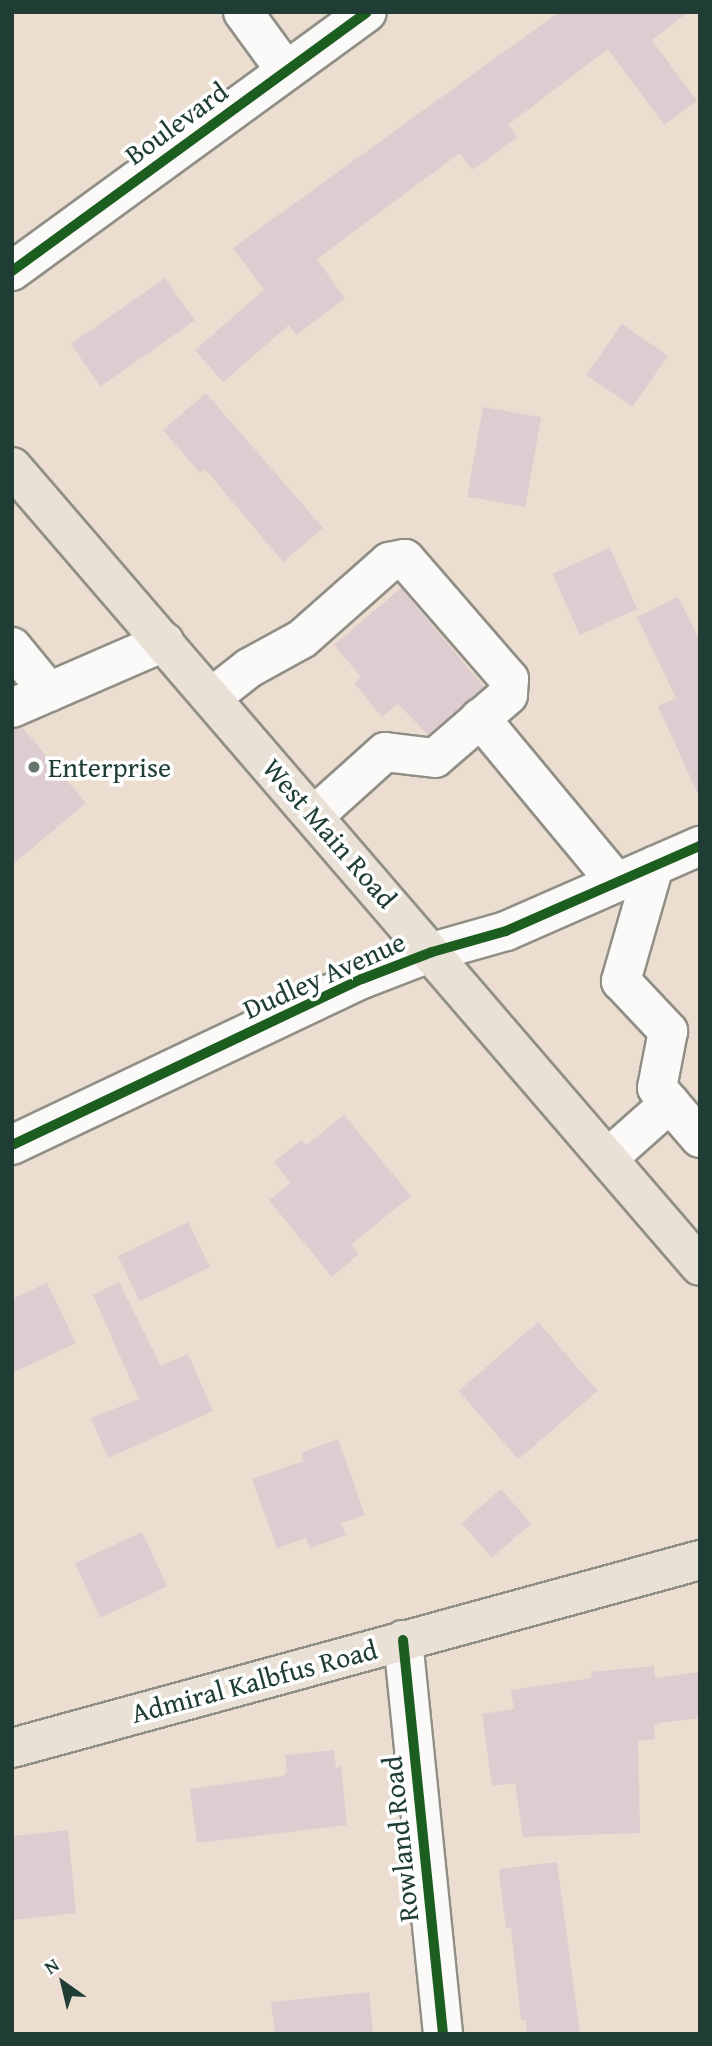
<!DOCTYPE html>
<html>
<head>
<meta charset="utf-8">
<style>
  body { margin:0 }
  #map { position:relative; width:712px; height:2046px; overflow:hidden; background:#ebded0; font-family:"Gentium Book Plus",serif }
  div>[style] { position:absolute }
  .building>* { inset:0; background:#ddccd0; transform-origin:0 0 }
  .roads { filter:drop-shadow(2px 0 #908f86) drop-shadow(-2px 0 #908f86) drop-shadow(0 2px #908f86) drop-shadow(0 -2px #908f86) }
  .minor>* { height:38px; margin:-19px; padding:0 19px; transform-origin:19px; border-radius:19px; background:#fcfaf8 }
  .major>* { height:38px; margin:-19px; padding:0 19px; transform-origin:19px; border-radius:19px; background:#e9e1d5 }
  .cycleway>* { height:10px; margin:-5px; padding:0 5px; transform-origin:5px; border-radius:5px; background:#1b5e20 }
  .dots>* { width:19px; height:19px; translate:-50% -50%; box-sizing:border-box; border:4px solid #fff; border-radius:50% }
  span { translate:-50% -50%; white-space:nowrap; text-align:center; line-height:1.15; -webkit-text-stroke:7px #fff; paint-order:stroke }
  .street-label { font-size:28px; color:#1f3d34 }
  .poi-label { font-size:28px; color:#1f3d34 }
  .left { translate:0 -50%; text-align:left }
  .frame { position:absolute; inset:0; border:14px solid #1f3d34; pointer-events:none }
  .north { position:absolute; left:28px; top:1948px; width:70px; height:70px; -webkit-text-stroke:5px #fff; paint-order:stroke; rotate:326deg; font-size:19px; font-weight:700; line-height:28px; text-align:center; color:#1f3d34 }
  .north::after { content:''; display:block; margin:auto; width:24px; height:32px; background:#1f3d34; clip-path:polygon(50% 0,100% 100%,50% 72%,0 100%) }
</style>
</head>
<body>
<div id="map">
  <div class="building">
    <div style="clip-path:polygon(559px 12px,688px 12px,652px 40px,697px 101px,664px 125px,608px 49px,508px 125px,517px 137px,472px 170px,460px 153px,317px 259px,345px 299px,296px 335px,289px 325px,223px 382px,195px 350px,264px 290px,233px 248px)"></div>
    <div style="left:165px;top:278px;width:52px;height:115px;rotate:55deg"></div>
    <div style="left:622px;top:324px;width:56px;height:62px;rotate:35deg"></div>
    <div style="clip-path:polygon(206px 393px,323px 528px,283px 562px,205px 469px,200px 473px,163px 430px)"></div>
    <div style="left:483px;top:407px;width:59px;height:91px;rotate:10deg"></div>
    <div style="left:610px;top:548px;width:67px;height:63px;rotate:66deg"></div>
    <div style="clip-path:polygon(401px 588px,484px 687px,428px 735px,398px 704px,382px 717px,354px 683px,361px 677px,334px 645px)"></div>
    <div style="clip-path:polygon(678px 597px,700px 641px,700px 799px,658px 706px,676px 698px,637px 617px)"></div>
    <div style="clip-path:polygon(22px 727px,86px 803px,12px 865px,12px 729px)"></div>
    <div style="clip-path:polygon(344px 1115px,411px 1196px,351px 1245px,359px 1254px,332px 1277px,269px 1200px,291px 1183px,274px 1162px,301px 1140px,306px 1145px)"></div>
    <div style="left:188px;top:1222px;width:50px;height:78px;rotate:64deg"></div>
    <div style="clip-path:polygon(119px 1282px,161px 1366px,188px 1354px,213px 1411px,108px 1458px,91px 1418px,139px 1399px,93px 1295px)"></div>
    <div style="clip-path:polygon(47px 1283px,76px 1343px,12px 1373px,12px 1299px)"></div>
    <div style="left:538px;top:1322px;width:91px;height:105px;rotate:49deg"></div>
    <div style="clip-path:polygon(338px 1439px,365px 1515px,341px 1523px,346px 1535px,310px 1548px,306px 1538px,277px 1548px,252px 1479px,304px 1461px,301px 1453px)"></div>
    <div style="left:501px;top:1489px;width:46px;height:52px;rotate:49deg"></div>
    <div style="left:142px;top:1532px;width:60px;height:74px;rotate:65deg"></div>
    <div style="clip-path:polygon(654px 1666px,655px 1678px,700px 1672px,700px 1718px,660px 1723px,654px 1726px,655px 1739px,638px 1741px,640px 1833px,523px 1837px,515px 1783px,492px 1786px,482px 1714px,514px 1709px,511px 1690px,592px 1678px,591px 1672px)"></div>
    <div style="clip-path:polygon(334px 1750px,336px 1768px,341px 1766px,347px 1825px,197px 1843px,190px 1789px,283px 1776px,287px 1772px,285px 1755px)"></div>
    <div style="clip-path:polygon(68px 1830px,76px 1913px,12px 1920px,12px 1836px)"></div>
    <div style="clip-path:polygon(557px 1862px,580px 2034px,527px 2034px,526px 2020px,521px 2020px,511px 1928px,506px 1928px,499px 1874px,500px 1869px)"></div>
    <div style="clip-path:polygon(369px 1992px,373px 2034px,275px 2034px,271px 2002px)"></div>
  </div>
  <div class="roads">
    <div class="minor">
      <div style="left:243px;top:12px;width:73px;rotate:53.9deg"></div>
      <div style="left:12px;top:271px;width:439px;rotate:-36.1deg"></div>
      <div style="left:12px;top:647px;width:58px;rotate:50.6deg"></div>
      <div style="left:212px;top:697px;width:47px;rotate:-38.1deg"></div>
      <div style="left:249px;top:668px;width:60px;rotate:-28.7deg"></div>
      <div style="left:302px;top:639px;width:116px;rotate:-41.5deg"></div>
      <div style="left:389px;top:562px;width:16px;rotate:-11deg"></div>
      <div style="left:405px;top:559px;width:159px;rotate:49.1deg"></div>
      <div style="left:509px;top:679px;width:16px;rotate:94deg"></div>
      <div style="left:508px;top:695px;width:96px;rotate:139.2deg"></div>
      <div style="left:435px;top:758px;width:50px;rotate:-173.2deg"></div>
      <div style="left:385px;top:752px;width:94px;rotate:138deg"></div>
      <div style="left:12px;top:708px;width:166px;rotate:-23.5deg"></div>
      <div style="left:480px;top:718px;width:213px;rotate:50.3deg"></div>
      <div style="left:654px;top:866px;width:120px;rotate:106deg"></div>
      <div style="left:621px;top:981px;width:69px;rotate:46.8deg"></div>
      <div style="left:668px;top:1031px;width:58px;rotate:100.9deg"></div>
      <div style="left:657px;top:1088px;width:66px;rotate:49.3deg"></div>
      <div style="left:12px;top:1145px;width:387px;rotate:-25.4deg"></div>
      <div style="left:362px;top:979px;width:75px;rotate:-21.1deg"></div>
      <div style="left:432px;top:952px;width:77px;rotate:-15.8deg"></div>
      <div style="left:506px;top:931px;width:212px;rotate:-23.7deg"></div>
      <div style="left:608px;top:1158px;width:83px;rotate:-41.6deg"></div>
      <div style="left:403px;top:1640px;width:396px;rotate:84.2deg"></div>
    </div>
    <div class="major">
      <div style="left:12px;top:467px;width:1054px;rotate:49.27deg"></div>
      <div style="left:12px;top:1748px;width:713px;rotate:-15.28deg"></div>
    </div>
  </div>
  <div class="cycleway">
    <div style="left:12px;top:271px;width:439px;rotate:-36.1deg"></div>
    <div style="left:12px;top:1145px;width:387px;rotate:-25.4deg"></div>
    <div style="left:362px;top:979px;width:75px;rotate:-21.1deg"></div>
    <div style="left:432px;top:952px;width:77px;rotate:-15.8deg"></div>
    <div style="left:506px;top:931px;width:212px;rotate:-23.7deg"></div>
    <div style="left:403px;top:1640px;width:396px;rotate:84.2deg"></div>
  </div>
  <div class="dots">
    <div style="left:34px;top:767px;background:#66756b"></div>
  </div>
  <div class="street-label">
    <span style="left:176px;top:123px;rotate:-36deg">Boulevard</span>
    <span style="left:330px;top:833px;rotate:49deg">West Main Road</span>
    <span style="left:324px;top:975px;rotate:-24deg">Dudley Avenue</span>
    <span style="left:254px;top:1681px;rotate:-15deg">Admiral Kalbfus Road</span>
    <span style="left:400px;top:1839px;rotate:-96deg">Rowland Road</span>
  </div>
  <div class="poi-label">
    <span class="left" style="left:48px;top:767px">Enterprise</span>
  </div>
  <div class="frame"></div>
  <div class="north">N</div>
</div>
</body>
</html>
